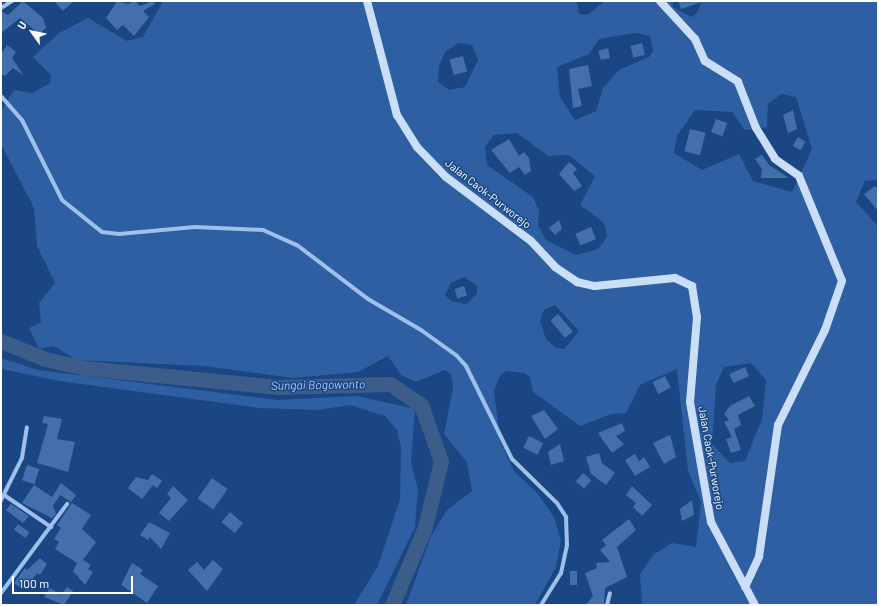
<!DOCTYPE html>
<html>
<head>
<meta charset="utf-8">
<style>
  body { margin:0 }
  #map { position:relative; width:879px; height:606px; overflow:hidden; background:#1a4683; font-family:Barlow,sans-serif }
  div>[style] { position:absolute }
  .green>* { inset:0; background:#2d5fa2 }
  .river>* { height:15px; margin:-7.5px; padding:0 7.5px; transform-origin:7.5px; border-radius:7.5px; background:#3c5d8a }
  .building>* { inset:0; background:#4370ad; transform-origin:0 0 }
  .street>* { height:4px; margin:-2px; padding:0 2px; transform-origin:2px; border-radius:2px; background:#9fc0eb }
  .secondary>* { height:8px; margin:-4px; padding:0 4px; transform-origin:4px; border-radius:4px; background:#cbdef8 }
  span { translate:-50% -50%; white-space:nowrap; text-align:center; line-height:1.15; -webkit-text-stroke:3px #1a4683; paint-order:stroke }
  .street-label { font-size:11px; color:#fff }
  .water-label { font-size:12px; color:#abcaf3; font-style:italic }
  .frame { position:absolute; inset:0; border:2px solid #fff; pointer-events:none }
  .north { position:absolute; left:12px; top:12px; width:40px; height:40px; -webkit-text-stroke:3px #1a4683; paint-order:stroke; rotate:303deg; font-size:11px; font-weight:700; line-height:16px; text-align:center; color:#fff }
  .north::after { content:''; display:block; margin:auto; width:14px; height:18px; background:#fff; clip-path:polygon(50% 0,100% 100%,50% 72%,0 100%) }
  .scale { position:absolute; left:12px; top:576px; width:121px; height:18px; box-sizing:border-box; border:2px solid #fff; border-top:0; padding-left:5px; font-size:12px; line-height:14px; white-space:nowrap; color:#fff; -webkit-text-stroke:3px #1a4683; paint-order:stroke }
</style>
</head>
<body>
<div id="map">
  <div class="green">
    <div style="clip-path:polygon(evenodd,163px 1px,577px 1px,579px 14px,587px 15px,605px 1px,673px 1px,673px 7px,691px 17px,697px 13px,702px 1px,878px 1px,878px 180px,865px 181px,856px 202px,878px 226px,878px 605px,642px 605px,640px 574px,653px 555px,672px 543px,696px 547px,701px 502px,688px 471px,677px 369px,640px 385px,626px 413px,611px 414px,580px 426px,533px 392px,530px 377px,524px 373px,506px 371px,500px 376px,494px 390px,500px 441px,514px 471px,538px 494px,554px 517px,561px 540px,556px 567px,535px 605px,406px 605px,431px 536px,447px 510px,472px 491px,467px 462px,444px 434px,453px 388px,451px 374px,445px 370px,416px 382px,401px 375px,388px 356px,358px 372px,293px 378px,204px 366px,77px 360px,54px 346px,39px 349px,29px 328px,41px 322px,39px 303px,55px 283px,37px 246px,34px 208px,1px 144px,1px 111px,14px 90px,32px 93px,50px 83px,51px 75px,33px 57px,59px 33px,88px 18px,127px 41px,143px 37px,163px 1px,635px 33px,650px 36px,653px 51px,649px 57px,619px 70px,603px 88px,596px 111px,575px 120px,560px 97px,557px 67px,589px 54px,599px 39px,635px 33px,163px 1px,458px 43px,472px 45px,478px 60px,465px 87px,449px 90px,438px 82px,439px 66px,445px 52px,458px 43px,163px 1px,781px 94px,796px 97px,812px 149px,792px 192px,753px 181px,739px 154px,702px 170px,674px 153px,677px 136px,695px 110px,732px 112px,745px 130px,767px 127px,768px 104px,781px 94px,163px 1px,517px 133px,548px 156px,569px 155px,595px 176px,580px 205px,603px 222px,606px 229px,607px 237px,598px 249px,576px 255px,546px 240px,538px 225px,539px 211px,533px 197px,487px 165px,485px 147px,489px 141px,494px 135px,517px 133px,163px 1px,464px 277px,477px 286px,477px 294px,466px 304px,451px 301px,445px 295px,451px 283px,464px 277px,163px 1px,555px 305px,579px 331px,564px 349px,556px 348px,546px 339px,540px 321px,544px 310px,555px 305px,163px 1px,751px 363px,766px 380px,762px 419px,745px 461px,730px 463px,712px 444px,716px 385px,724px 367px,751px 363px)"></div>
    <div style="clip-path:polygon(1px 358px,38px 370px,277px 400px,357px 396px,415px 409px,411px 463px,418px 489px,415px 527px,377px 605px,354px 605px,378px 566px,400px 499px,401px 447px,397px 430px,385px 416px,350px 405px,317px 410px,259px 408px,59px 381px,2px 369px)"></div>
  </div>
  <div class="river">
    <div style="left:1px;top:341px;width:48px;rotate:22.2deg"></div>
    <div style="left:45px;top:359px;width:41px;rotate:12.7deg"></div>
    <div style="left:85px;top:368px;width:194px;rotate:5.6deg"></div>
    <div style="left:278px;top:387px;width:112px;rotate:-1.5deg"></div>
    <div style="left:390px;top:384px;width:37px;rotate:34deg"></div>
    <div style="left:421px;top:405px;width:59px;rotate:70.3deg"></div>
    <div style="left:441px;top:461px;width:68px;rotate:103.6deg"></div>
    <div style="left:425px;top:527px;width:85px;rotate:112.9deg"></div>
  </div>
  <div class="building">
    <div style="clip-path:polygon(23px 1px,43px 18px,46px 28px,39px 34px,20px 18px,1px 33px,1px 11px,8px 15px)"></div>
    <div style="clip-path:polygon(54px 1px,74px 1px,63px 11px)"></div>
    <div style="clip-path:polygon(117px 1px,128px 4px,135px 1px,140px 6px,153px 1px,155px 4px,143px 11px,149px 17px,134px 36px,123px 25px,117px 30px,106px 18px)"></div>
    <div style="clip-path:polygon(678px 1px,702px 1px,702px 2px,681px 9px)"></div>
    <div style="left:642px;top:43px;width:12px;height:12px;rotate:76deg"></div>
    <div style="clip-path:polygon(7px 45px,16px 52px,12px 58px,24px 76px,13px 68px,5px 76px,1px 74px,1px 54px)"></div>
    <div style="clip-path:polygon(608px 48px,610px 58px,601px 60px,598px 51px)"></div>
    <div style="left:463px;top:56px;width:16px;height:14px;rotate:75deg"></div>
    <div style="clip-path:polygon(588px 65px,592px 86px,578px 89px,582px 106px,573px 108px,569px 69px)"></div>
    <div style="clip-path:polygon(793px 110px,797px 129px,788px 133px,783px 115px)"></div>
    <div style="left:716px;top:119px;width:12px;height:14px;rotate:20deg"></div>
    <div style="left:690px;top:129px;width:16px;height:23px;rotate:14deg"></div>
    <div style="left:798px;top:137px;width:9px;height:10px;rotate:32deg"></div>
    <div style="clip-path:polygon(509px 139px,519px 156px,524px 152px,529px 158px,531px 171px,525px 175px,519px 167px,510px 173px,491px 150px)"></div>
    <div style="clip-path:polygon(762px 155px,769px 165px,789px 178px,761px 178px,762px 169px,755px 159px)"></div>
    <div style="clip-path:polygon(569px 162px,577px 169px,573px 173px,582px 186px,574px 191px,559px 174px)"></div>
    <div style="clip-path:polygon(875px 186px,878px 189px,878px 211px,864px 194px)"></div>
    <div style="clip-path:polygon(559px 220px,562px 229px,555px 235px,549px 228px)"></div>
    <div style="left:591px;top:227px;width:13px;height:17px;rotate:67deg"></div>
    <div style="left:464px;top:286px;width:10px;height:10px;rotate:73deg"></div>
    <div style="left:558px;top:314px;width:23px;height:10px;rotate:50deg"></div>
    <div style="left:745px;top:367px;width:10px;height:17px;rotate:66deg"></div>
    <div style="left:665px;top:376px;width:13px;height:14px;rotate:63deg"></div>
    <div style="clip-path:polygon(749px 396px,755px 406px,738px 415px,741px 425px,734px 429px,741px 450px,731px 453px,726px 439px,732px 437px,724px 422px,729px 420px,724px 414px,730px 406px)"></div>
    <div style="clip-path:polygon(544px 410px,558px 429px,545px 439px,531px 416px)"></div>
    <div style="clip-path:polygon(44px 416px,62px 419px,57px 439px,75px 442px,68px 472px,37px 463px,48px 424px,42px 423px)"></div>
    <div style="clip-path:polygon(622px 423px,625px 431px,616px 436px,624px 444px,612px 453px,598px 433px)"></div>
    <div style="clip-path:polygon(670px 435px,676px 457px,664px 464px,653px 443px)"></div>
    <div style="left:529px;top:436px;width:16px;height:13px;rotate:27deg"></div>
    <div style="clip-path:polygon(560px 444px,564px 461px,551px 465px,548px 452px)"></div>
    <div style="clip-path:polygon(599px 453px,602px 463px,615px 473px,606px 485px,591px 474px,586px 457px)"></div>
    <div style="clip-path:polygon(635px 454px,639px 461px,644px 457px,650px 467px,635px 476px,625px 460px)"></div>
    <div style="left:27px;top:465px;width:13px;height:16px;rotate:18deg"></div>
    <div style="left:583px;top:473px;width:11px;height:11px;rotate:41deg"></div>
    <div style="clip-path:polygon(152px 474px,162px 481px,157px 488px,153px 485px,142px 499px,128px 488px,136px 477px,148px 480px)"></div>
    <div style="left:212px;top:478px;width:19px;height:25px;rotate:35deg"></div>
    <div style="clip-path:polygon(61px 483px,76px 495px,71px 502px,60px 495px,53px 506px,56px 514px,52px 518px,22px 503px,34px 485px,52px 497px)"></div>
    <div style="clip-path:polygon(173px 486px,188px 500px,169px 521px,159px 513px,171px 498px,167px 494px)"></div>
    <div style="clip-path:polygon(632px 486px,652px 505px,642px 516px,633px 507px,636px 503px,626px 495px)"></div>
    <div style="clip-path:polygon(692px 500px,694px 515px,682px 521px,680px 509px)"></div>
    <div style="clip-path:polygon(72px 503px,91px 515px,82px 529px,96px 542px,83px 560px,91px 565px,88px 569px,93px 572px,85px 585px,73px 571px,77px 563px,55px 549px,59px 542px,54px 539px,61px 528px,57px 525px)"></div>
    <div style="clip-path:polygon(11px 504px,29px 516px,23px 523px,6px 510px)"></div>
    <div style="left:230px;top:512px;width:17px;height:13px;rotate:40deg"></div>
    <div style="clip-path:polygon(629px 519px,636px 530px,617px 547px,627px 577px,605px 588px,604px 605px,586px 605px,593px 596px,585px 573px,597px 568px,596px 563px,610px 562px,600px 550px,606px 545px,602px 540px)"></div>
    <div style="clip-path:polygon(149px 522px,170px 533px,161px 549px,150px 537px,148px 540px,140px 535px)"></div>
    <div style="left:18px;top:524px;width:14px;height:7px;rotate:36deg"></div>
    <div style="clip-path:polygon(40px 558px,47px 564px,40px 575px,37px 573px,31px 581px,29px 579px,22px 589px,14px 583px,25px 568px,27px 570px)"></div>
    <div style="clip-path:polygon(213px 560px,223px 569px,207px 591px,188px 570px,197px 562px,204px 570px)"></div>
    <div style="clip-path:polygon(132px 563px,143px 570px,140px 574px,158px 586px,147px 603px,121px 585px)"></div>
    <div style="left:570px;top:571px;width:7px;height:14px"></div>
    <div style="clip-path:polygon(67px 587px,73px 591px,64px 605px,44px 597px,50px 588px,61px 595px)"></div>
  </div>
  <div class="street">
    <div style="left:1px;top:8px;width:13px;rotate:-32deg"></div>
    <div style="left:1px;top:96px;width:32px;rotate:49deg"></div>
    <div style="left:22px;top:120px;width:89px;rotate:63.4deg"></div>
    <div style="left:62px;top:200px;width:51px;rotate:38.7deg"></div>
    <div style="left:102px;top:232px;width:17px;rotate:7deg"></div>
    <div style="left:119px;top:234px;width:76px;rotate:-5.3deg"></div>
    <div style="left:195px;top:227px;width:68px;rotate:2.5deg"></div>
    <div style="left:263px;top:230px;width:37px;rotate:24deg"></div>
    <div style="left:297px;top:245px;width:89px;rotate:37.3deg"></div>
    <div style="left:368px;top:299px;width:61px;rotate:30.3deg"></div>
    <div style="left:421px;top:330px;width:44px;rotate:35.8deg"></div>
    <div style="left:457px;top:356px;width:13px;rotate:48deg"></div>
    <div style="left:466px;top:366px;width:104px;rotate:63.7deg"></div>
    <div style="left:512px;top:459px;width:63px;rotate:44.4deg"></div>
    <div style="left:557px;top:503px;width:17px;rotate:57deg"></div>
    <div style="left:566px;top:517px;width:28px;rotate:88deg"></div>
    <div style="left:567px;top:545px;width:29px;rotate:102deg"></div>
    <div style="left:561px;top:573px;width:38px;rotate:122deg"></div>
    <div style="left:4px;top:495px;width:57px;rotate:34.2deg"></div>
    <div style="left:1px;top:500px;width:47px;rotate:-63.4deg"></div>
    <div style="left:22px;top:458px;width:31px;rotate:-81deg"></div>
    <div style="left:1px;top:593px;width:111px;rotate:-53.4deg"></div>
    <div style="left:607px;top:605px;width:12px;rotate:-76deg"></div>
  </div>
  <div class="secondary">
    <div style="left:367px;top:1px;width:118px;rotate:75.3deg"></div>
    <div style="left:397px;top:115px;width:38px;rotate:58deg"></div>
    <div style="left:417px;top:147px;width:42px;rotate:46deg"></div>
    <div style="left:446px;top:177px;width:106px;rotate:37deg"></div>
    <div style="left:531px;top:241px;width:35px;rotate:47deg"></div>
    <div style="left:555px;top:267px;width:27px;rotate:34deg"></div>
    <div style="left:577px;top:282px;width:18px;rotate:13deg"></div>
    <div style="left:595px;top:286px;width:80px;rotate:-5.7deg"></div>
    <div style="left:675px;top:278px;width:19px;rotate:25deg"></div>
    <div style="left:692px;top:286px;width:31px;rotate:81deg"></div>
    <div style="left:697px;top:317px;width:85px;rotate:94.7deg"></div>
    <div style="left:690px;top:402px;width:122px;rotate:80.1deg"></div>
    <div style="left:711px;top:522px;width:94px;rotate:62.1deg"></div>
    <div style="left:660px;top:1px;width:52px;rotate:47.4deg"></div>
    <div style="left:695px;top:39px;width:24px;rotate:66deg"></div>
    <div style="left:705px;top:61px;width:39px;rotate:32deg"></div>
    <div style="left:738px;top:82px;width:49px;rotate:68.6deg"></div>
    <div style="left:756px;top:128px;width:36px;rotate:58deg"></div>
    <div style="left:775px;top:159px;width:29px;rotate:35deg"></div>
    <div style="left:799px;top:176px;width:113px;rotate:67.7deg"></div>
    <div style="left:842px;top:281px;width:52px;rotate:109.1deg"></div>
    <div style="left:825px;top:330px;width:106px;rotate:116.3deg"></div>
    <div style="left:778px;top:425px;width:133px;rotate:98.2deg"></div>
    <div style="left:759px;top:557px;width:33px;rotate:115deg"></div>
  </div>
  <div class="street-label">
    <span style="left:488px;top:194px;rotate:38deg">Jalan Caok-Purworejo</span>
    <span style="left:711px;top:458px;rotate:80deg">Jalan Caok-Purworejo</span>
  </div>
  <div class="water-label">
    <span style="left:318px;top:385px;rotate:-1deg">Sungai Bogowonto</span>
  </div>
  <div class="frame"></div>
  <div class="north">U</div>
  <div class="scale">100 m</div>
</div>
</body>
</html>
